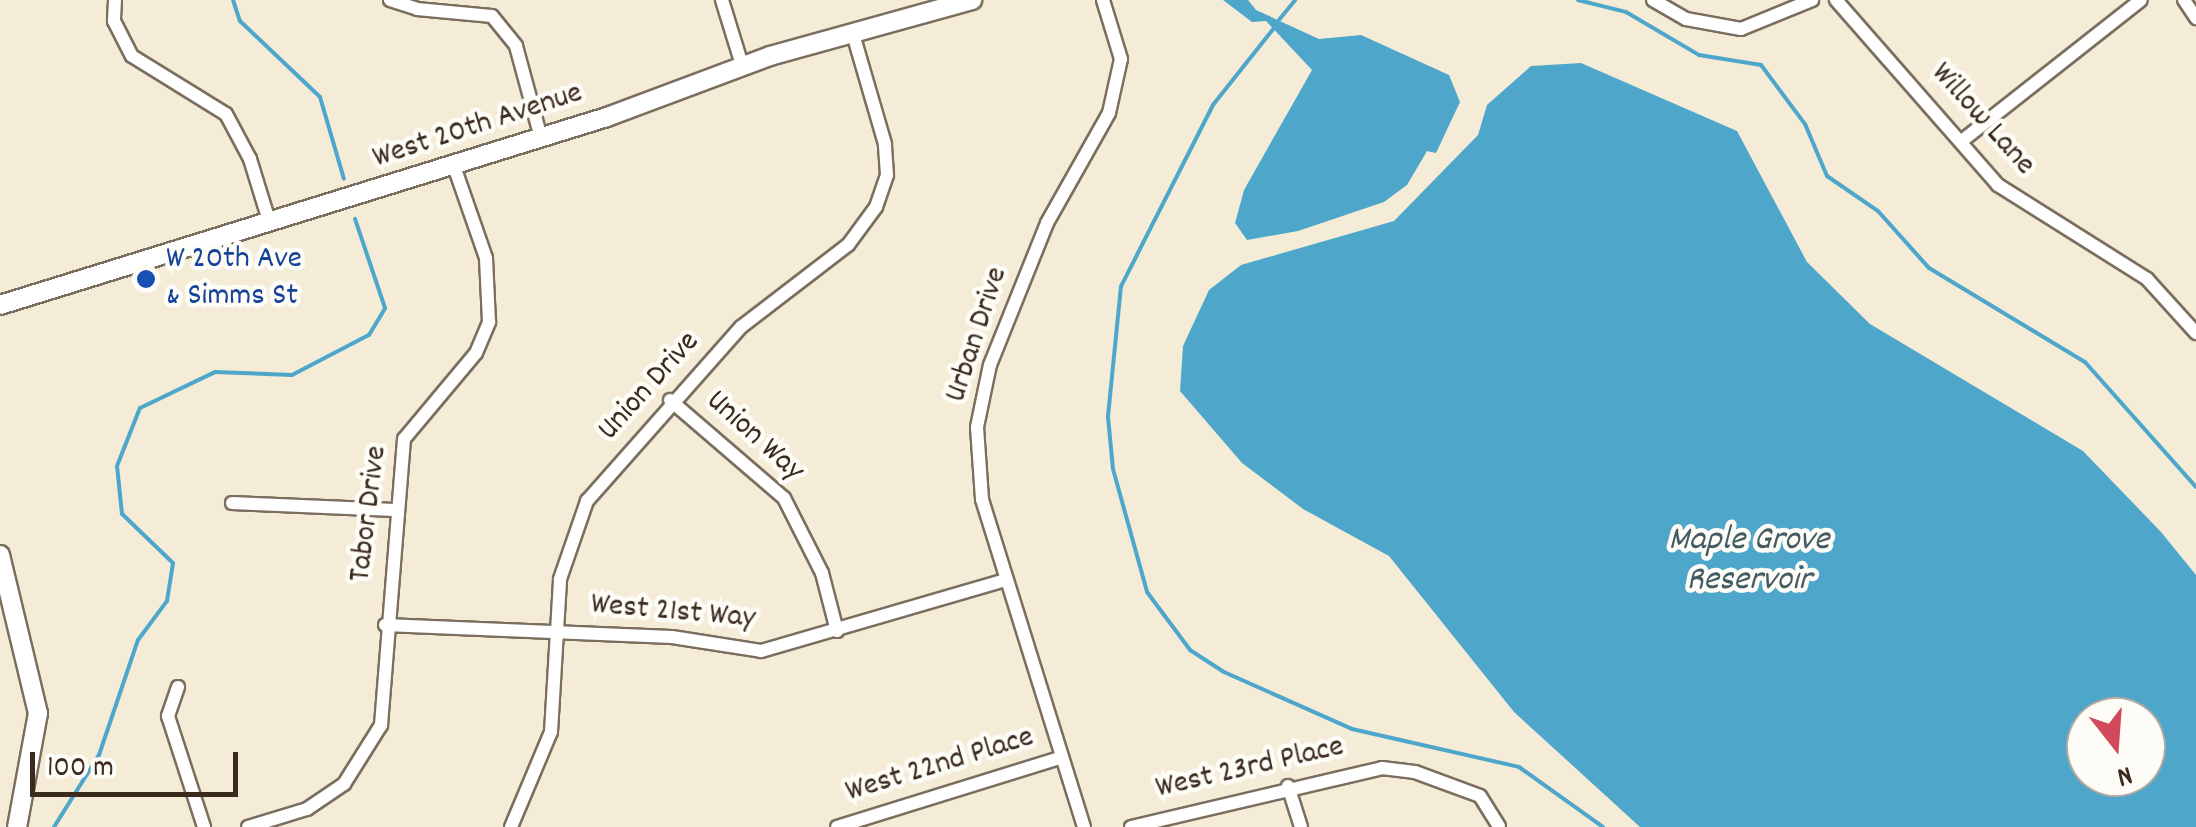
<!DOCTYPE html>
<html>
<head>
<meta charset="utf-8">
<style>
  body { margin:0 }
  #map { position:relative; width:2196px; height:827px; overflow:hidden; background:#f4ecd7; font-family:Dekko,sans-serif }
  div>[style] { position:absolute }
  .water>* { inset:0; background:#4ea7cb }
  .stream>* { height:4px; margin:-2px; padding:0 2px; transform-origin:2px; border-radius:2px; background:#4ea7cb }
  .roads { filter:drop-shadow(2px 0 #7c6e5f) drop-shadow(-2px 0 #7c6e5f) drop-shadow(0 2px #7c6e5f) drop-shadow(0 -2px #7c6e5f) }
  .street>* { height:12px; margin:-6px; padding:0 6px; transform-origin:6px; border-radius:6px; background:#fff }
  .secondary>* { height:18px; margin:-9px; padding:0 9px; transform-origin:9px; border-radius:9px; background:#fff }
  .dots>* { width:28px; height:28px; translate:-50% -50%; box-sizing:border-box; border:5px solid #fdfcf7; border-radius:50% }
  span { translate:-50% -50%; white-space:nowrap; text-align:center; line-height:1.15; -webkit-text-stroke:9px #fdfcf7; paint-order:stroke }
  .street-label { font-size:32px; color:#3b2a1e }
  .transit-label { font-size:32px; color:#164399 }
  .left { translate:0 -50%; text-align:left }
  .water-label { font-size:35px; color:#435c63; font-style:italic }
  .north { position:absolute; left:2066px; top:697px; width:100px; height:100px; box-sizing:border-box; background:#fdfcf7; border:2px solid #afa8a0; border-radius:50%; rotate:163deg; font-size:28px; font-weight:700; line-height:40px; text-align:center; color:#3b2a1e }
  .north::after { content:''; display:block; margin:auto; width:35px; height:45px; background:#d1495b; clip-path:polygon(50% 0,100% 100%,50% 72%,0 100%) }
  .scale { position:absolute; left:30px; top:752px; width:208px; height:45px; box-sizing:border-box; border:5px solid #3b2a1e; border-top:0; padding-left:12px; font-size:30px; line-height:35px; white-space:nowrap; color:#3b2a1e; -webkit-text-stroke:8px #fdfcf7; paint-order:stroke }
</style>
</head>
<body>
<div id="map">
  <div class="water">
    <div style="clip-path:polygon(1223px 0,1248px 0,1256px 10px,1319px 39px,1361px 35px,1449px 75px,1460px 102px,1436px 153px,1427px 151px,1407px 185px,1384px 202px,1298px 231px,1247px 240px,1235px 223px,1244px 190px,1312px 70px,1266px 21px,1252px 22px)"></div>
    <div style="clip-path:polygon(evenodd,1581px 63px,1737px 131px,1807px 262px,1870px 324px,2083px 451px,2161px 532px,2196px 575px,2196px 827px,1640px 827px,1514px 712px,1389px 556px,1303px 509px,1242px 463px,1180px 391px,1183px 346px,1209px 290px,1241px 265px,1394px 221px,1478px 135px,1487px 105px,1531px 66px,1581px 63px,2146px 717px,2146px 777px,2086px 777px,2086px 717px,2146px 717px)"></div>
  </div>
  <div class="stream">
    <div style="left:233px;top:0;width:22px;rotate:72deg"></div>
    <div style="left:240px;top:21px;width:110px;rotate:43.5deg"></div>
    <div style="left:320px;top:97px;width:85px;rotate:73.7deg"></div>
    <div style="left:1578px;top:0;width:49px;rotate:14deg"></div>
    <div style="left:1626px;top:12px;width:85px;rotate:30.5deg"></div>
    <div style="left:1699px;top:55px;width:63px;rotate:9.2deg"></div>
    <div style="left:1761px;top:65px;width:74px;rotate:53.3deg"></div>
    <div style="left:1805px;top:124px;width:56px;rotate:67.1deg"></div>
    <div style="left:1827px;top:176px;width:62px;rotate:34.5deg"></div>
    <div style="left:1878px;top:211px;width:76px;rotate:48.2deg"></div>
    <div style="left:1929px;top:268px;width:182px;rotate:31.1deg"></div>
    <div style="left:2085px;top:362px;width:167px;rotate:48.4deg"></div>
    <div style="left:1279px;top:20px;width:26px;rotate:-51deg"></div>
    <div style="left:1274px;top:28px;width:98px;rotate:128.4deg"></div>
    <div style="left:1213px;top:105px;width:203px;rotate:116.9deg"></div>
    <div style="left:1121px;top:286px;width:132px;rotate:95.7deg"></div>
    <div style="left:1108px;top:417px;width:52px;rotate:84.5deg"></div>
    <div style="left:1113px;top:469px;width:128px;rotate:74.5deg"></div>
    <div style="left:1147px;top:592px;width:72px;rotate:53.4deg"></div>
    <div style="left:1190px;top:650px;width:40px;rotate:32.9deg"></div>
    <div style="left:1224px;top:672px;width:140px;rotate:24deg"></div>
    <div style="left:1352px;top:729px;width:171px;rotate:12.8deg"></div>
    <div style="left:1519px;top:767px;width:103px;rotate:35.5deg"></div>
    <div style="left:54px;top:827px;width:85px;rotate:-58deg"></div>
    <div style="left:99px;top:755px;width:121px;rotate:-71.3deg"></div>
    <div style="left:138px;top:640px;width:49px;rotate:-53.4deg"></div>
    <div style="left:167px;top:601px;width:38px;rotate:-81deg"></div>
    <div style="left:173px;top:563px;width:71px;rotate:-136.1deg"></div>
    <div style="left:122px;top:514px;width:48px;rotate:-95.9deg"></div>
    <div style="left:117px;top:466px;width:62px;rotate:-68.4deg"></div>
    <div style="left:140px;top:408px;width:83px;rotate:-25.6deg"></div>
    <div style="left:215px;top:372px;width:77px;rotate:2.2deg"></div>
    <div style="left:292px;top:375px;width:87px;rotate:-27.5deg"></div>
    <div style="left:369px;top:335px;width:31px;rotate:-59deg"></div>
    <div style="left:385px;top:308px;width:94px;rotate:-108.6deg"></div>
  </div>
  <div class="roads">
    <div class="street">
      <div style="left:115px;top:0;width:21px;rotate:93deg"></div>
      <div style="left:114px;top:21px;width:39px;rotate:63deg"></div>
      <div style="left:132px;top:56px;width:110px;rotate:31.7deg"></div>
      <div style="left:226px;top:114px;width:51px;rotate:61.9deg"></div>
      <div style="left:250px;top:159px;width:68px;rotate:72.9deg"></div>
      <div style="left:390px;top:0;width:28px;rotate:18deg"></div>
      <div style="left:417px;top:9px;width:75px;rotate:5.3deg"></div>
      <div style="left:492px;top:16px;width:38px;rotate:51deg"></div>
      <div style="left:516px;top:46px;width:95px;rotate:74.8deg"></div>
      <div style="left:722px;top:0;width:68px;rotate:72.9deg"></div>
      <div style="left:1653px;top:0;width:38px;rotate:30deg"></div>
      <div style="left:1686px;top:19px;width:56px;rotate:10.3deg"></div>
      <div style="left:1741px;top:29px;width:77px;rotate:-22.2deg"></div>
      <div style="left:1836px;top:0;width:246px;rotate:48.8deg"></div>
      <div style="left:1998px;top:185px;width:176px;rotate:32.2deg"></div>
      <div style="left:2147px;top:279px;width:73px;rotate:47.8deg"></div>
      <div style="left:2184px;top:0;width:22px;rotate:56deg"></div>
      <div style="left:1963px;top:140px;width:226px;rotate:-38.2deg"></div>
      <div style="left:670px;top:400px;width:150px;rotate:40.7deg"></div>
      <div style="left:784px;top:498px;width:84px;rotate:63.1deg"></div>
      <div style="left:822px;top:573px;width:60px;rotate:75.5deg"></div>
      <div style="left:232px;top:503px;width:162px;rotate:2.5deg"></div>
      <div style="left:385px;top:625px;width:287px;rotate:2.4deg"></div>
      <div style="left:672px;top:637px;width:90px;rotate:8.9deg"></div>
      <div style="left:761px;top:651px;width:254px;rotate:-16.2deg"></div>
      <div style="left:178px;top:687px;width:31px;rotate:109deg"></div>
      <div style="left:168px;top:716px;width:117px;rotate:72deg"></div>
      <div style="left:1288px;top:786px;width:43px;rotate:72.4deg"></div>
      <div style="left:248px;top:827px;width:62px;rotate:-17deg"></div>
      <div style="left:307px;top:809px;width:45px;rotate:-34deg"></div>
      <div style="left:344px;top:784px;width:70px;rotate:-57.9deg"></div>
      <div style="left:381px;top:725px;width:287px;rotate:-85.4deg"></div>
      <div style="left:404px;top:439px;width:112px;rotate:-50.1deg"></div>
      <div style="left:476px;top:353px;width:34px;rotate:-67deg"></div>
      <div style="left:489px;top:322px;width:64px;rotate:-92.7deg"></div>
      <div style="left:486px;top:258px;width:97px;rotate:-109.2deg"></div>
      <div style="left:511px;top:827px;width:103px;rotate:-67.2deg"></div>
      <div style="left:551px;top:732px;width:153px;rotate:-86.6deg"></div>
      <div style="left:560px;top:579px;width:83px;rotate:-70.9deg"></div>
      <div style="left:587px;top:501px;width:232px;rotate:-48.5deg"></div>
      <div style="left:741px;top:327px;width:135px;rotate:-37.5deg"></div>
      <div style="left:848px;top:245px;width:47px;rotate:-53.6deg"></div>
      <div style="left:876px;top:207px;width:34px;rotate:-71deg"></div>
      <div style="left:887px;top:175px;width:31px;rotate:-94deg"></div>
      <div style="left:885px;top:144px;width:115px;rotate:-106.2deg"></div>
      <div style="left:837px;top:827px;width:233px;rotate:-17.2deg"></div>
      <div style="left:1084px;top:827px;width:343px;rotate:-107.3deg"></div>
      <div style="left:982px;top:499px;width:72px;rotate:-94deg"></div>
      <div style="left:977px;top:427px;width:63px;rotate:-78.2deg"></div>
      <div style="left:990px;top:365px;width:153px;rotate:-68.1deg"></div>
      <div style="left:1047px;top:223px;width:126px;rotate:-60.6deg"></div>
      <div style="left:1109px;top:113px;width:55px;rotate:-77.5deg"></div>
      <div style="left:1121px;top:59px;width:62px;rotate:-107deg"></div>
      <div style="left:1131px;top:827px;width:258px;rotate:-13.2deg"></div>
      <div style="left:1382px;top:768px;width:33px;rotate:7deg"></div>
      <div style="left:1415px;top:772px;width:69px;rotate:20.3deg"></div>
      <div style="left:1480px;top:796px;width:36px;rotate:58deg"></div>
    </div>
    <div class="secondary">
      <div style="left:0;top:305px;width:635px;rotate:-17.21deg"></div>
      <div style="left:607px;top:117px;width:174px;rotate:-20.5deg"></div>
      <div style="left:770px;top:56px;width:210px;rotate:-15.5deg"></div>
      <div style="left:0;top:555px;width:163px;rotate:76.5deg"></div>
      <div style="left:38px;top:713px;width:116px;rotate:100.4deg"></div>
    </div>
  </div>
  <div class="dots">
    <div style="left:146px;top:279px;background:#1a4fb4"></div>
  </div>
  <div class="street-label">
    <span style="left:1982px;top:120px;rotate:48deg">Willow Lane</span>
    <span style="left:478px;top:127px;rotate:-18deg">West 20th Avenue</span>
    <span style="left:978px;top:335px;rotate:-72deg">Urban Drive</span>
    <span style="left:650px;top:387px;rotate:-48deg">Union Drive</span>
    <span style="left:754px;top:437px;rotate:42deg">Union Way</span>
    <span style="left:370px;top:514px;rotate:-83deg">Tabor Drive</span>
    <span style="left:673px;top:613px;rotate:5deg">West 21st Way</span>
    <span style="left:940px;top:766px;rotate:-17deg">West 22nd Place</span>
    <span style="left:1250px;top:769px;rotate:-13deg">West 23rd Place</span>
  </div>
  <div class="transit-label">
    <span class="left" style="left:166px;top:279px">W 20th Ave<br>&amp; Simms St</span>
  </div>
  <div class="water-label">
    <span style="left:1749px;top:561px">Maple Grove<br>Reservoir</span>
  </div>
  <div class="north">N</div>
  <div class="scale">100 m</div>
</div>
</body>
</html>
